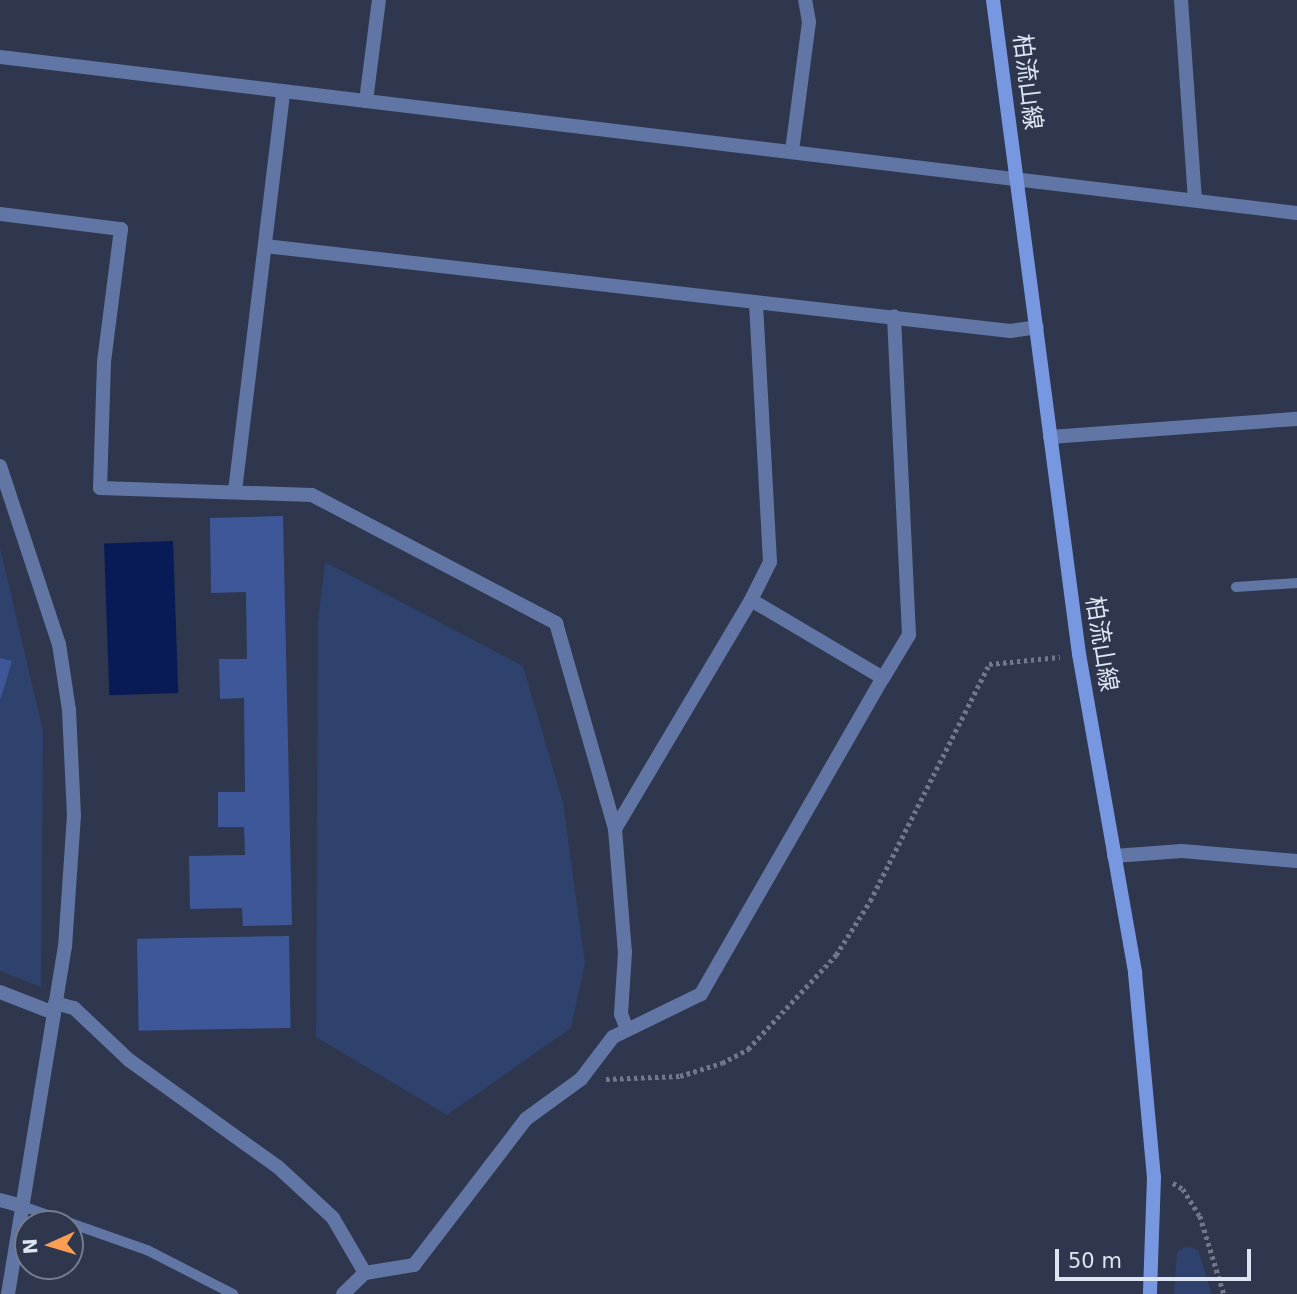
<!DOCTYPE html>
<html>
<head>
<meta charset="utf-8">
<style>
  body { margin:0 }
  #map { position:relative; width:1297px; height:1294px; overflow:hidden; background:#2e374d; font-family:"DejaVu Sans","Noto Sans JP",sans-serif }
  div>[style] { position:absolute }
  .green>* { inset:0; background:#2f416d }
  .water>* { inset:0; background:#091b57; transform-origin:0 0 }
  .building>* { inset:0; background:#3d5798; transform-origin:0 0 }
  .path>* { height:4.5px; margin-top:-2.25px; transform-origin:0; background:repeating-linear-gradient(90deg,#70788b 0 3.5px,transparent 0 7px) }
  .service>* { height:10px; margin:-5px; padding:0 5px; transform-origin:5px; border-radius:5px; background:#6176a4 }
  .minor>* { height:14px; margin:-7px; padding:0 7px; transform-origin:7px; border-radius:7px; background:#6176a4 }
  .tertiary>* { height:14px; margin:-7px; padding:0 7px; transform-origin:7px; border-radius:7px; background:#6176a4 }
  .secondary>* { height:14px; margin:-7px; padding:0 7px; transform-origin:7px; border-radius:7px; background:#7797e1 }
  span { translate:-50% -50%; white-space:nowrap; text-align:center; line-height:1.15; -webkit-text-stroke:5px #2e374d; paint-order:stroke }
  .street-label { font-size:24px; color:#dde4f2 }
  .north { position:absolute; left:14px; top:1210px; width:70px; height:70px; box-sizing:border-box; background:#2e374d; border:2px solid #747c8f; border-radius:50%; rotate:266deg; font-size:19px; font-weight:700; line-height:28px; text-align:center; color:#dde4f2 }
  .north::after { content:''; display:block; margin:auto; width:24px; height:32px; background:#fc9d54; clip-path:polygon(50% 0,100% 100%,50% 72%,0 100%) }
  .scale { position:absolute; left:1055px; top:1249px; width:196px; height:32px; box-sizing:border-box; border:4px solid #dde4f2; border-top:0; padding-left:9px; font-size:21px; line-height:24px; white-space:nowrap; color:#dde4f2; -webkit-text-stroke:5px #2e374d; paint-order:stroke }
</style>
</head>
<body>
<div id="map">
  <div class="green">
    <div style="clip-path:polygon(0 548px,43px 731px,41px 987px,0 971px)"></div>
    <div style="clip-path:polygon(325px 562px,523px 666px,563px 803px,585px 963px,571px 1028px,447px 1115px,316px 1037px,318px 621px)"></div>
    <div style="clip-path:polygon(1187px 1246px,1198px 1250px,1212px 1294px,1174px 1294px,1177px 1252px)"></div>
  </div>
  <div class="water">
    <div style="left:173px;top:541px;width:152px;height:69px;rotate:88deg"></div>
  </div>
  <div class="building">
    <div style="clip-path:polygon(283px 516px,292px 925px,243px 926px,242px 908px,190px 909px,189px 856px,245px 855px,244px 827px,218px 827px,218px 792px,245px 792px,244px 698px,220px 699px,219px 659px,247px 659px,246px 592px,211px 593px,210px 518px)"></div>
    <div style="clip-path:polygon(0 658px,12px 661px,1px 698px,0 698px)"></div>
    <div style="left:289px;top:936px;width:92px;height:152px;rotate:89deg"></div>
  </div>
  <div class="path">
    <div style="left:606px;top:1079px;width:74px;rotate:-2.3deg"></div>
    <div style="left:680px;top:1076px;width:44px;rotate:-17.2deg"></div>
    <div style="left:722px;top:1063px;width:30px;rotate:-28deg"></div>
    <div style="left:748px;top:1049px;width:129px;rotate:-46.9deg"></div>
    <div style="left:836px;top:955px;width:64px;rotate:-57.8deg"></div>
    <div style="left:870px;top:901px;width:265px;rotate:-63.3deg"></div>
    <div style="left:989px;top:664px;width:71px;rotate:-5.6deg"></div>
    <div style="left:1173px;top:1183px;width:12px;rotate:31deg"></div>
    <div style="left:1183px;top:1189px;width:32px;rotate:58deg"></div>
    <div style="left:1200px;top:1216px;width:82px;rotate:72.9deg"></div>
  </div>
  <div class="service">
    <div style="left:1236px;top:587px;width:61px;rotate:-3.8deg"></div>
    <div style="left:22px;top:1206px;width:133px;rotate:19.4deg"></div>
    <div style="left:147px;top:1250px;width:97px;rotate:27.1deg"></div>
  </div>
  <div class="minor">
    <div style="left:1181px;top:0;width:200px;rotate:86deg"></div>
    <div style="left:366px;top:101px;width:102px;rotate:-82.7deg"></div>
    <div style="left:792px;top:151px;width:130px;rotate:-82.5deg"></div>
    <div style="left:809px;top:22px;width:22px;rotate:-100deg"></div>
    <div style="left:0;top:214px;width:122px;rotate:7.1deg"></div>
    <div style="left:121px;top:229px;width:134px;rotate:97.3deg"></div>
    <div style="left:104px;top:362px;width:126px;rotate:91.8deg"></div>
    <div style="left:100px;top:488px;width:212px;rotate:1.9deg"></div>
    <div style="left:312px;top:495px;width:276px;rotate:27.7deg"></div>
    <div style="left:556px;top:623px;width:214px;rotate:74deg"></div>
    <div style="left:615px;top:829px;width:123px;rotate:85.4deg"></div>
    <div style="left:625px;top:952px;width:62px;rotate:93.7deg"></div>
    <div style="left:621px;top:1014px;width:14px;rotate:69deg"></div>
    <div style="left:265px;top:246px;width:750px;rotate:6.51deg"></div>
    <div style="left:1010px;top:331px;width:27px;rotate:-8deg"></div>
    <div style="left:1050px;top:437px;width:248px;rotate:-4.2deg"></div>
    <div style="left:235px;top:491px;width:401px;rotate:-83.1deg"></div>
    <div style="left:751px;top:600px;width:42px;rotate:-63.4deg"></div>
    <div style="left:770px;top:562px;width:259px;rotate:-93.1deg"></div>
    <div style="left:883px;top:678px;width:50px;rotate:-58.8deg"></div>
    <div style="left:909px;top:635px;width:319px;rotate:-92.7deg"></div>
    <div style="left:0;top:992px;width:58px;rotate:21.3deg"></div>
    <div style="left:55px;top:1003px;width:20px;rotate:15deg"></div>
    <div style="left:74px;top:1008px;width:76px;rotate:43.4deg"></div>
    <div style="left:129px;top:1060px;width:183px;rotate:35.7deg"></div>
    <div style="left:278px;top:1167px;width:75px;rotate:42.8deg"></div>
    <div style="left:333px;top:1218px;width:64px;rotate:59.8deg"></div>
    <div style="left:0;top:1200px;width:23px;rotate:15deg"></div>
    <div style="left:343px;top:1294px;width:30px;rotate:-44deg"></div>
    <div style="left:365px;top:1273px;width:50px;rotate:-9.3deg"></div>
    <div style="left:414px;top:1265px;width:184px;rotate:-52.5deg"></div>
    <div style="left:526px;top:1119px;width:68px;rotate:-36deg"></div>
    <div style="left:581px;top:1079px;width:53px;rotate:-52.7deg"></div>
    <div style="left:613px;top:1037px;width:98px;rotate:-26deg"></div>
    <div style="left:701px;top:994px;width:365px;rotate:-60.1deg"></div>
    <div style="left:883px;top:678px;width:153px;rotate:-149.4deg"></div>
    <div style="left:751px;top:600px;width:266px;rotate:120.7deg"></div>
  </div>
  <div class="tertiary">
    <div style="left:0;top:57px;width:1306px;rotate:6.86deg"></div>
    <div style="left:0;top:466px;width:188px;rotate:71.7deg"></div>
    <div style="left:59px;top:644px;width:67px;rotate:81.4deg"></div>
    <div style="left:69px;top:710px;width:105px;rotate:87.3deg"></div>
    <div style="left:74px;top:815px;width:131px;rotate:93.9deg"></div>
    <div style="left:65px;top:946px;width:353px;rotate:99.3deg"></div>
    <div style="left:1114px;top:856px;width:68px;rotate:-4.2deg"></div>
    <div style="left:1182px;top:851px;width:115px;rotate:5deg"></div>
  </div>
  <div class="secondary">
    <div style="left:993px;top:0;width:660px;rotate:82.51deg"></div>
    <div style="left:1079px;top:654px;width:324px;rotate:80deg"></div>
    <div style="left:1135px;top:973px;width:205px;rotate:84.7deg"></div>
    <div style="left:1154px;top:1177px;width:117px;rotate:92deg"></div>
  </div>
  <div class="street-label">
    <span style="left:1027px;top:82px;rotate:83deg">柏流山線</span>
    <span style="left:1101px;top:644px;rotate:81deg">柏流山線</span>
  </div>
  <div class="north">N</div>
  <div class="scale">50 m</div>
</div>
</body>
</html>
